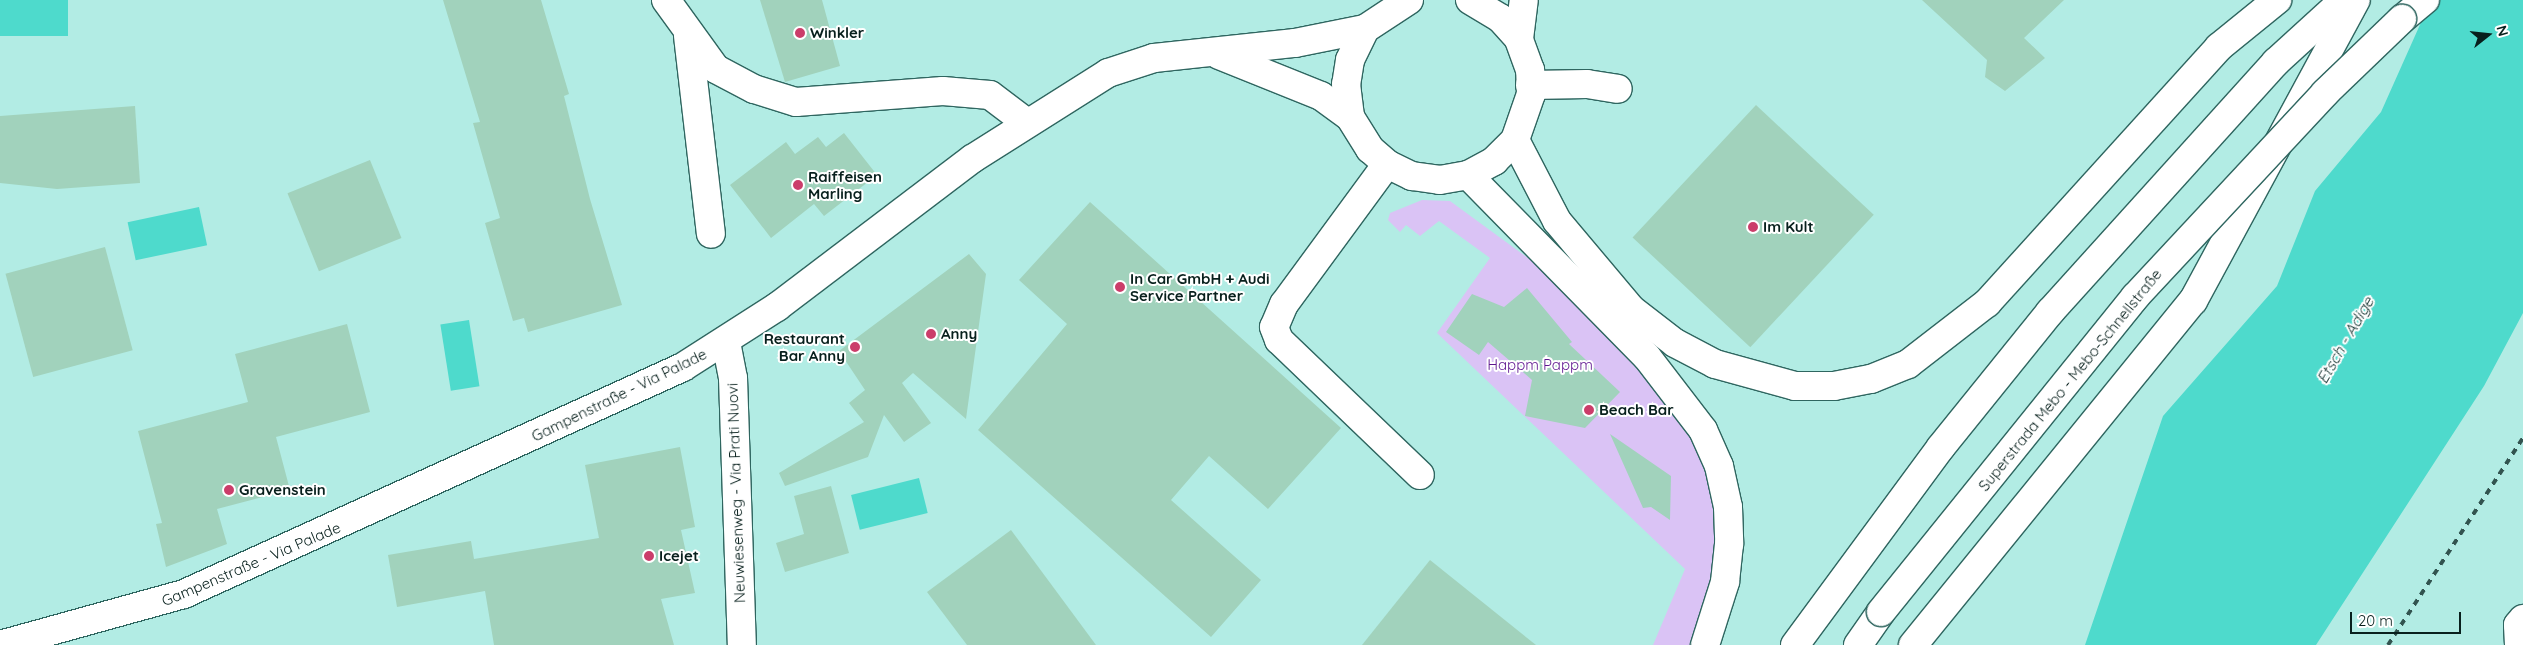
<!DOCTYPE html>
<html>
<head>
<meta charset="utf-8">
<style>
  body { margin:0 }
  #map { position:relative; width:2523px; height:645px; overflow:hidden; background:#b2ece4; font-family:Quicksand,sans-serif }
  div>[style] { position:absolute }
  .green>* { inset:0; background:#dac3f5 }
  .water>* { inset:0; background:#4edacc; transform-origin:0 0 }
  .building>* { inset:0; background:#a1d2bc; transform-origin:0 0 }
  .roads { filter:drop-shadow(1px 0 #2f6660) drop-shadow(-1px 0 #2f6660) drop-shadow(0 1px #2f6660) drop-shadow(0 -1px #2f6660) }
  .minor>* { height:28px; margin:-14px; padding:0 14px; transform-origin:14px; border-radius:14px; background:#fff }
  .major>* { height:28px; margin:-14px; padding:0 14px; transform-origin:14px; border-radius:14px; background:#fff }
  .highway>* { height:28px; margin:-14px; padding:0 14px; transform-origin:14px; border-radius:14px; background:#fff }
  .rail>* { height:4px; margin-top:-2px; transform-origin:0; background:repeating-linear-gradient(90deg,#32534f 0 6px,transparent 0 12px) }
  .bridges { filter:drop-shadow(1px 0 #2f6660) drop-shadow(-1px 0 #2f6660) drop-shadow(0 1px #2f6660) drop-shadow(0 -1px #2f6660) }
  .highway-bridge>* { height:28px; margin:-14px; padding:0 14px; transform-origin:14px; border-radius:14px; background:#fff }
  .dots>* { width:14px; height:14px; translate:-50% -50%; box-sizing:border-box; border:2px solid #fff; border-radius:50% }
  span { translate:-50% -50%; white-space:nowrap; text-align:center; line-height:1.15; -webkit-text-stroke:4px #fff; paint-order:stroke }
  .poi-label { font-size:15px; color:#08201d; font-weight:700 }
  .left { translate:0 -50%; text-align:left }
  .right { translate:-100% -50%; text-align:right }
  .park-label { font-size:15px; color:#5e168f }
  .street-label { font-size:15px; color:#08201d }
  .water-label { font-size:16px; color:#213e3b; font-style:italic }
  .north { position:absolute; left:2463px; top:10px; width:50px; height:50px; -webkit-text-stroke:4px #fff; paint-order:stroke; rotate:74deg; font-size:14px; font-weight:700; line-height:20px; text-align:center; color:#08201d }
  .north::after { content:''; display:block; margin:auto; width:18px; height:22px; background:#08201d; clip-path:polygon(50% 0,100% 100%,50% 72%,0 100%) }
  .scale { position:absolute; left:2350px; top:612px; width:111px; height:22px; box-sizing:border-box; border:2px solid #08201d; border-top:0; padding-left:6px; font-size:15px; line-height:18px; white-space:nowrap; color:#08201d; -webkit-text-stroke:4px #fff; paint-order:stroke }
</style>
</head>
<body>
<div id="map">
  <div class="green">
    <div style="clip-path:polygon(1422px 200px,1450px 201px,1543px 269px,1703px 430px,1728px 507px,1705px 645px,1653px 645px,1685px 569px,1437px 333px,1490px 258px,1439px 221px,1420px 236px,1406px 225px,1400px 232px,1388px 220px,1390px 213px)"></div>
  </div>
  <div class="water">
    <div style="left:0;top:0;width:68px;height:36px"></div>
    <div style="clip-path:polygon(2431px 0,2523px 0,2523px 313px,2484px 386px,2316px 645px,2085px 645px,2163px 416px,2277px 286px,2315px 191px,2381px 112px)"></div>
    <div style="left:199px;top:207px;width:39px;height:73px;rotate:78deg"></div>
    <div style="left:469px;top:320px;width:67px;height:29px;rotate:81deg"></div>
    <div style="left:919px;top:478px;width:36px;height:70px;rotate:76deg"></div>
  </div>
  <div class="building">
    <div style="clip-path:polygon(443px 0,541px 0,569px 94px,564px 96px,590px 199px,622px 305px,528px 332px,524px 318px,513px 321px,485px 223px,500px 218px,473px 123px,480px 122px)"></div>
    <div style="clip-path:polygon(760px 0,822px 0,840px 66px,785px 82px)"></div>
    <div style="clip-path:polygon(1922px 0,2064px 0,2024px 38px,2045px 58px,2005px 91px,1985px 77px,1987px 60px)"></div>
    <div style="left:1756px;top:105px;width:161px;height:181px;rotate:43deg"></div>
    <div style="clip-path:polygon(135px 106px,140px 183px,57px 189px,0 183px,0 116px)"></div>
    <div style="clip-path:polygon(844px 133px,877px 175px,824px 216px,814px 204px,771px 238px,730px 185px,786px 142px,795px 154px,818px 137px,826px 147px)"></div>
    <div style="left:370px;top:160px;width:84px;height:89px;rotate:68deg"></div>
    <div style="clip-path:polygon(1090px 202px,1341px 428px,1268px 509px,1209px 456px,1171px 500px,1261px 580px,1211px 637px,978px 430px,1067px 324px,1019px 280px)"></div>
    <div style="left:105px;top:247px;width:107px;height:103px;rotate:75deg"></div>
    <div style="clip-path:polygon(969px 254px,986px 274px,966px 419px,913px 373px,902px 383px,931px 423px,904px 442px,884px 415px,868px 457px,785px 486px,779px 473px,864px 422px,849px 403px,865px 390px,839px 351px)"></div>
    <div style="clip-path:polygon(1527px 288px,1572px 342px,1569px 344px,1620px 392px,1585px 428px,1525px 416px,1532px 380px,1488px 342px,1479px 355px,1446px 332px,1472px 294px,1504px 307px)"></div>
    <div style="clip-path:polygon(347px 324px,370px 412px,276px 437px,290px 490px,217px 509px,227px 544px,166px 567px,156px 524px,162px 523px,138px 431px,248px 402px,235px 354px)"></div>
    <div style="clip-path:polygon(1610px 434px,1671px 476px,1670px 520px,1651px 507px,1643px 508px)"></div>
    <div style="clip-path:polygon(680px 447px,695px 527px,681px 530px,695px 593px,661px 599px,674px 645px,494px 645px,485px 591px,397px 607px,388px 555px,471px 541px,474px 559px,599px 538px,585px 465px)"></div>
    <div style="clip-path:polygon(831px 486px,849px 553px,785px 572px,776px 543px,804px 534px,794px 496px)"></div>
    <div style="clip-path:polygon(1011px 530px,1096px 645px,967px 645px,927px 592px)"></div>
    <div style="clip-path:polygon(1430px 560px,1536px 645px,1362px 645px)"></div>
  </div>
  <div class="roads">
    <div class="minor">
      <div style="left:666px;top:0;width:85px;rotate:54.1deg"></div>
      <div style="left:716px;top:69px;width:43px;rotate:27.8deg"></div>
      <div style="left:754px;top:89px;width:44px;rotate:17.2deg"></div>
      <div style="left:796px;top:102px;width:147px;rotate:-4.3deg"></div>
      <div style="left:943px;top:91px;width:47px;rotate:4.9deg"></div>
      <div style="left:990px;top:95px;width:46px;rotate:37.1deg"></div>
      <div style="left:688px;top:36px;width:199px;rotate:83.4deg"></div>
      <div style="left:1530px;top:85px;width:57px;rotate:-1deg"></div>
      <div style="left:1587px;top:84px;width:31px;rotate:9deg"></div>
      <div style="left:1387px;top:164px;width:174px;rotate:126.3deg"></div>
      <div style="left:1284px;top:304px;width:25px;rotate:113deg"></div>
      <div style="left:1274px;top:327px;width:14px;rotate:69deg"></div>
      <div style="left:1279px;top:340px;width:195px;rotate:43.8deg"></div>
      <div style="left:726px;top:342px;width:37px;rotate:79deg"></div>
      <div style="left:733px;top:378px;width:267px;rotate:88.1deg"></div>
      <div style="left:1913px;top:645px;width:444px;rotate:-50.9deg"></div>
      <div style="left:2193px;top:301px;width:342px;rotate:-61.6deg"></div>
      <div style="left:2519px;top:645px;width:20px;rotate:-93deg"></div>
      <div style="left:2518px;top:625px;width:8px;rotate:-50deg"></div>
    </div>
    <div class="major">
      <div style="left:1409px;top:0;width:53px;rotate:146.6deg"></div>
      <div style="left:1365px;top:29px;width:34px;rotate:116deg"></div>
      <div style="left:1350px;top:60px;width:24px;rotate:99deg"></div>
      <div style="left:1346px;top:84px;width:33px;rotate:83deg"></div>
      <div style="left:1350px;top:117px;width:38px;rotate:58deg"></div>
      <div style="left:1370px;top:149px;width:23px;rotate:41deg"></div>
      <div style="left:1387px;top:164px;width:28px;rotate:26deg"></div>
      <div style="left:1412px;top:176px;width:28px;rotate:8deg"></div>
      <div style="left:1440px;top:180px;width:28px;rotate:-10deg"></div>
      <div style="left:1468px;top:175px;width:30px;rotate:-28deg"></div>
      <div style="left:1494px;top:161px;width:30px;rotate:-45deg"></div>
      <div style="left:1515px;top:140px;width:49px;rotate:-70.8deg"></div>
      <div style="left:1531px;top:94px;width:24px;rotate:-92deg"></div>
      <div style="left:1530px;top:70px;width:33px;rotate:-110deg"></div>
      <div style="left:1519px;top:39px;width:28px;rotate:-132deg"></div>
      <div style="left:1500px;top:18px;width:35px;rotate:-149deg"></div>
      <div style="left:1519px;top:39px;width:39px;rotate:-83deg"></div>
      <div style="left:1219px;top:55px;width:110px;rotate:21.9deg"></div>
      <div style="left:1321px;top:96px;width:36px;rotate:36deg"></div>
      <div style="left:0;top:645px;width:191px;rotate:-15.5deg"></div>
      <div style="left:184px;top:594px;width:548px;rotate:-24.46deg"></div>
      <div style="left:683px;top:367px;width:112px;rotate:-32.6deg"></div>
      <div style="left:777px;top:307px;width:245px;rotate:-37.2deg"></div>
      <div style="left:972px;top:159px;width:161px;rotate:-32.3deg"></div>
      <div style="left:1108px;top:73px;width:48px;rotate:-18.1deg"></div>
      <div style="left:1154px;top:58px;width:142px;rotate:-6.1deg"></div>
      <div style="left:1295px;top:43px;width:71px;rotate:-11.3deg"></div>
    </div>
    <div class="highway">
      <div style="left:2402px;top:19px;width:30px;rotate:-40deg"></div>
      <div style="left:1515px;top:140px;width:91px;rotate:62.6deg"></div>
      <div style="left:1557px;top:221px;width:115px;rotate:49.9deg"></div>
      <div style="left:1631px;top:309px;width:56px;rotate:37.7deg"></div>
      <div style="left:1675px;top:343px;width:45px;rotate:27.7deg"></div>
      <div style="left:1715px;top:364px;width:83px;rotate:15.4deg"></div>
      <div style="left:1795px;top:386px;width:39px"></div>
      <div style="left:1834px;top:386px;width:38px;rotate:-11deg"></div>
      <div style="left:1871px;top:379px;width:40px;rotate:-22deg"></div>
      <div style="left:1908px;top:364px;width:100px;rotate:-37.7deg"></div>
      <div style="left:1987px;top:303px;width:345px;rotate:-47.8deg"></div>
      <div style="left:2219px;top:47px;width:75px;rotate:-39deg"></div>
      <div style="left:1468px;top:175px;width:255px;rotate:45.5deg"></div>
      <div style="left:1647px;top:357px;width:92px;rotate:52.5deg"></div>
      <div style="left:1703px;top:430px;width:39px;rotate:66deg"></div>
      <div style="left:1719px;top:466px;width:42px;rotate:77.6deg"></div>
      <div style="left:1728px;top:507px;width:37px;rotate:88deg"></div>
      <div style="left:1729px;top:544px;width:38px;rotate:96deg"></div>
      <div style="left:1725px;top:582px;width:66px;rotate:107.6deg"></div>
      <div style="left:1795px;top:645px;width:246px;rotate:-53.6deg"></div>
      <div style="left:1941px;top:447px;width:174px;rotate:-51.1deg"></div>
      <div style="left:2050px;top:312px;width:337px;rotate:-47.9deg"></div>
      <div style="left:2276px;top:62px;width:92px;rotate:-42.4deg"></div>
      <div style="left:1858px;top:645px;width:40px;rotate:-55.1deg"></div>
    </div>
  </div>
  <div class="rail">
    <div style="left:2388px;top:645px;width:247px;rotate:-56.9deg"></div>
  </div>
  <div class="bridges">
    <div class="highway-bridge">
      <div style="left:1881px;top:612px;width:405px;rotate:-51.1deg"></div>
      <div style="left:2135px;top:297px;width:279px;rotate:-47deg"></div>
      <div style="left:2325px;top:93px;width:107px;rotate:-43.9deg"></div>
    </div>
  </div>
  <div class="dots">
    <div style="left:800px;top:33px;background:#cb3d6a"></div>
    <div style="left:798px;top:185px;background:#cb3d6a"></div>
    <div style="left:1753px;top:227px;background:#cb3d6a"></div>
    <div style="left:1120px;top:287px;background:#cb3d6a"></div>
    <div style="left:931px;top:334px;background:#cb3d6a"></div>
    <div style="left:855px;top:347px;background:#cb3d6a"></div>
    <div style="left:1589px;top:410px;background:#cb3d6a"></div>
    <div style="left:229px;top:490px;background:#cb3d6a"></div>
    <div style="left:649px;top:556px;background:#cb3d6a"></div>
  </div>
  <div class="poi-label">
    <span class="left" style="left:810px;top:33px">Winkler</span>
    <span class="left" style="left:808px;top:185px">Raiffeisen<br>Marling</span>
    <span class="left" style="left:1763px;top:227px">Im Kult</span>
    <span class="left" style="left:1130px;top:287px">In Car GmbH + Audi<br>Service Partner</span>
    <span class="left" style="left:941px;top:334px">Anny</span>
    <span class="right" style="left:845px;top:347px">Restaurant<br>Bar Anny</span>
    <span class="left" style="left:1599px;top:410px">Beach Bar</span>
    <span class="left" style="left:239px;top:490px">Gravenstein</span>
    <span class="left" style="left:659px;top:556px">Icejet</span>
  </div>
  <div class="park-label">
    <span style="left:1540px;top:365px">Happm Pappm</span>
  </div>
  <div class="street-label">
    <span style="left:2070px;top:380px;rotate:-51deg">Superstrada Mebo - Mebo-Schnellstraße</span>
    <span style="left:619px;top:395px;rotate:-26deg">Gampenstraße - Via Palade</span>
    <span style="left:736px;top:493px;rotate:-92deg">Neuwiesenweg - Via Prati Nuovi</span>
    <span style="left:251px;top:564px;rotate:-23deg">Gampenstraße - Via Palade</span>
  </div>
  <div class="water-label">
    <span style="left:2345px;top:340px;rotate:-60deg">Etsch - Adige</span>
  </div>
  <div class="north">N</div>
  <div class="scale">20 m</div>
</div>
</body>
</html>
